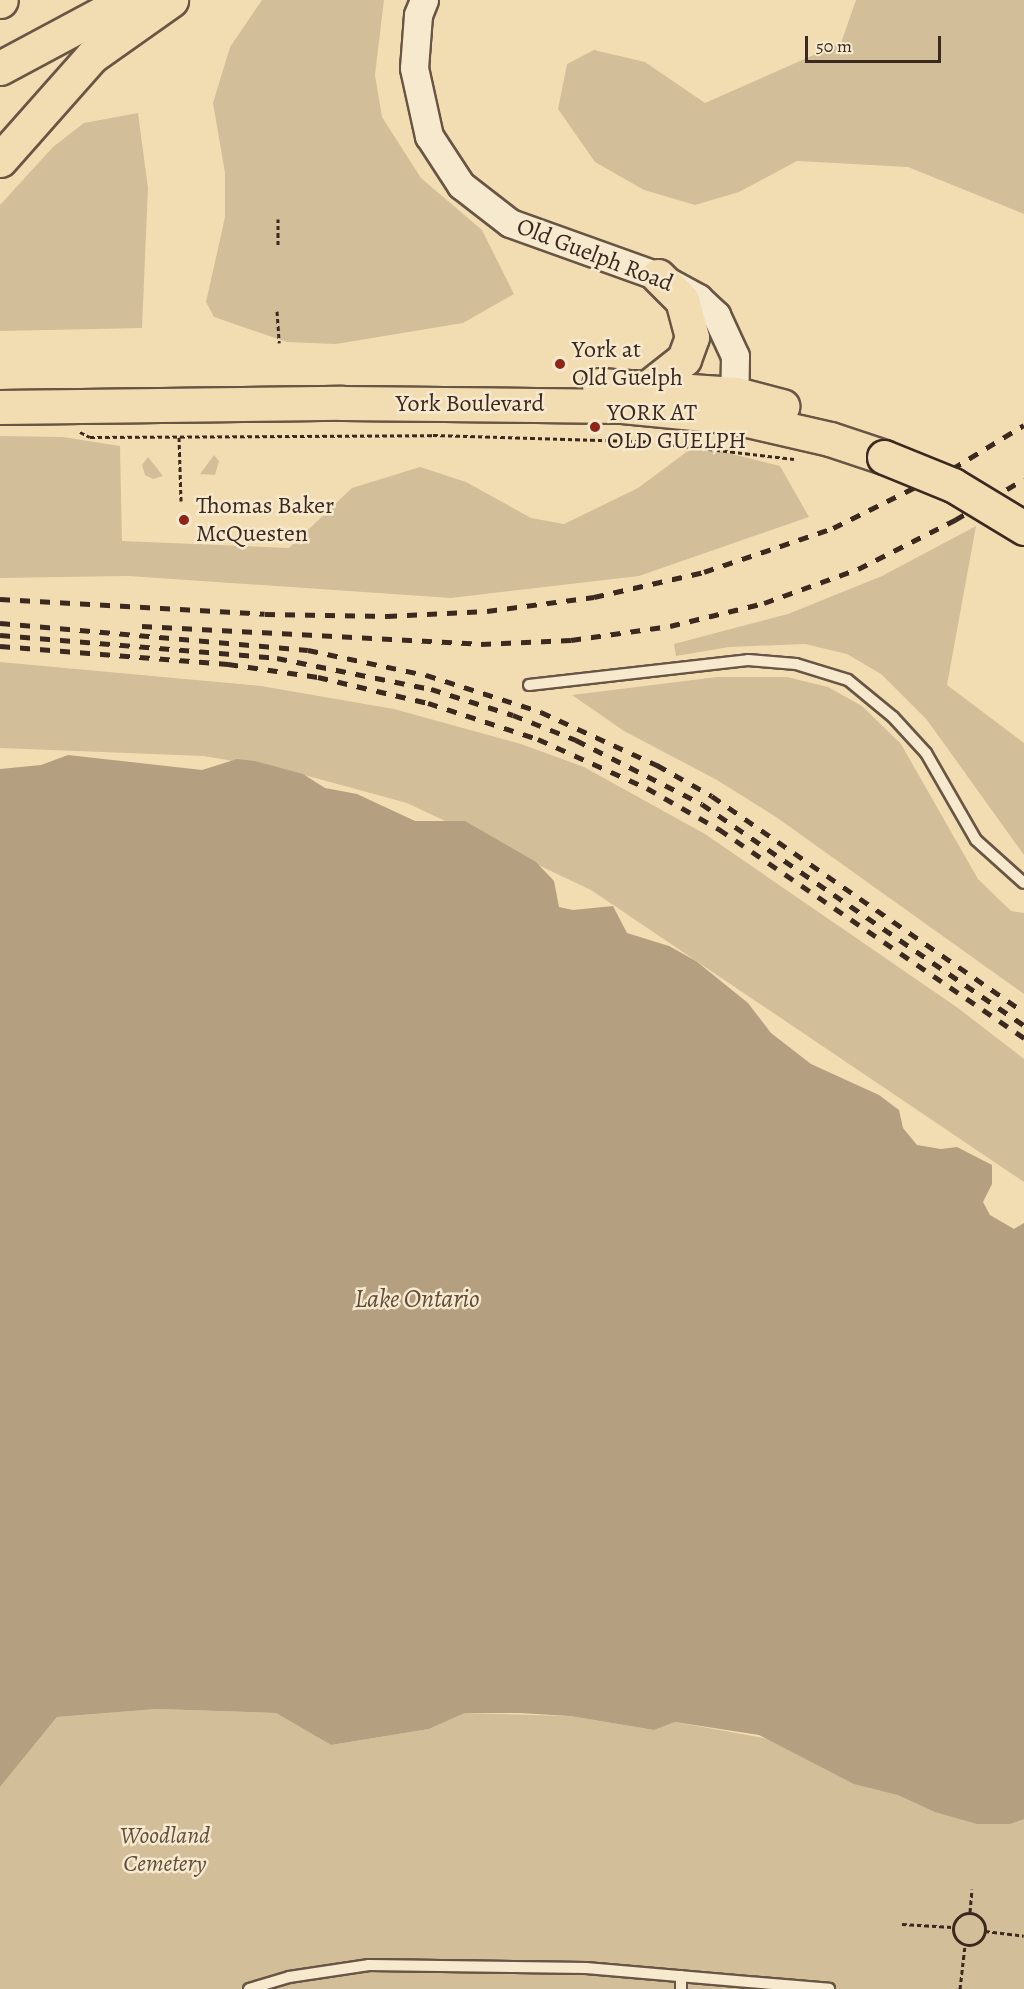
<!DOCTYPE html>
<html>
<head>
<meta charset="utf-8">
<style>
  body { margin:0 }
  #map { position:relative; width:1024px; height:1989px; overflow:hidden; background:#f2ddb3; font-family:Alegreya,serif }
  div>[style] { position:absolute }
  .green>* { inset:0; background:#d3be9a }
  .water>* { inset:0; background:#b49f81 }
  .path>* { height:3px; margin-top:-1.5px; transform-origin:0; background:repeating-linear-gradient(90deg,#3b281f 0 4.5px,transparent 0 7.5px) }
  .path>.ring { margin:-1.5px; padding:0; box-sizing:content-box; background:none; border:3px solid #3b281f; border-radius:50% }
  .roads { filter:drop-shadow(2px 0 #695544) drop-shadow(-2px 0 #695544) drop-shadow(0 2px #695544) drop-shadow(0 -2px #695544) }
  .service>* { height:10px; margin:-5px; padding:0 5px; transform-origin:5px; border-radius:5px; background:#f7e9ce }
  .tertiary>* { height:27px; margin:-13.5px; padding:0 13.5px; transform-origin:13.5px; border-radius:13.5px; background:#f7e9ce }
  .primary>* { height:33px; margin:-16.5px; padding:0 16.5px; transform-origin:16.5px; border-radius:16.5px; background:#f2ddb3 }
  .motorway>* { height:33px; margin:-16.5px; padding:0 16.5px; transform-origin:16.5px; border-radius:16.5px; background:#f2ddb3 }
  .rail>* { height:4.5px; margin-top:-2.25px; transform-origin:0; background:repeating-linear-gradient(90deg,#3b281f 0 10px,transparent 0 20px) }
  .bridges { filter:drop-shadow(2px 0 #3b281f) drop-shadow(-2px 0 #3b281f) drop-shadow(0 2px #3b281f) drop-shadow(0 -2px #3b281f) }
  .primary-bridge>* { height:33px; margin:-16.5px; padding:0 16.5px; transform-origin:16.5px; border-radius:16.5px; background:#f2ddb3 }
  .dots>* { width:16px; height:16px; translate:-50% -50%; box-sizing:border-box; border:3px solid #f7e9ce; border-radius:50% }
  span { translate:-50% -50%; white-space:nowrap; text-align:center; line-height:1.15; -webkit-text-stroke:5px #f7e9ce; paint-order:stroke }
  .street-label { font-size:24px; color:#3b281f }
  .poi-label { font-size:24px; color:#3b281f }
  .left { translate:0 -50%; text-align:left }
  .park-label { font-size:24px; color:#614e3e; font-style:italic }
  .water-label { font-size:26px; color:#5f4c3c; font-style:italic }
  .scale { position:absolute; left:805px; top:36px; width:136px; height:27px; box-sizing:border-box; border:3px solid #3b281f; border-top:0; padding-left:8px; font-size:18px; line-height:21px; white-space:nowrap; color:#3b281f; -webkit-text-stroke:4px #f7e9ce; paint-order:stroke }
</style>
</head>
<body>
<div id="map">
  <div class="green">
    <div style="clip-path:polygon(262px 0,384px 0,375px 75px,382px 117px,421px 178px,482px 230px,514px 294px,463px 323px,336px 344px,287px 342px,214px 317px,206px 302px,225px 217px,225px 173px,213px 103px,230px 47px)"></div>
    <div style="clip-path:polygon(856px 0,1024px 0,1024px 214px,908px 167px,797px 161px,739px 192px,695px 205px,644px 190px,595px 162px,558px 109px,567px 64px,594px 50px,645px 62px,705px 103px,841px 43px)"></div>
    <div style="clip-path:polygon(138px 113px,148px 188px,142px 328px,0 331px,0 205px,53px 147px,84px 123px)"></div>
    <div style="clip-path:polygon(0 436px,63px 437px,120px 446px,122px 541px,289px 548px,352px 488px,420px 467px,466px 482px,531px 518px,564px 524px,638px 488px,696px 445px,780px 466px,809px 517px,639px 576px,451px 598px,128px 576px,0 578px)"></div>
    <div style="clip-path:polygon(214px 455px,219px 461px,215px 475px,200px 474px)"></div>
    <div style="clip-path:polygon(148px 457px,163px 476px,153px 479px,145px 475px,142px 465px)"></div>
    <div style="clip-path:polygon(976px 526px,947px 685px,1024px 743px,1024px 855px,927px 720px,881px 674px,847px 654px,805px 644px,729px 647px,676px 656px,674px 644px,788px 614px,882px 576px)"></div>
    <div style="clip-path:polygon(0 662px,261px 686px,394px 709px,521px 744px,584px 767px,705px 834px,958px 1008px,1024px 1059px,1024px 1182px,591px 890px,407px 803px,282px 769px,203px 756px,0 748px)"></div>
    <div style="clip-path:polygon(717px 677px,787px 677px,828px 687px,862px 706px,901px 744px,978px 879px,1011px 911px,1024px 913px,1024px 994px,776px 817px,717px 780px,624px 731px,572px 695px)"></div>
    <div style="clip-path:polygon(157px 1709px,276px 1713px,331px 1745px,429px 1729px,465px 1713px,570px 1716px,654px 1730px,675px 1722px,1024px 1785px,1024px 1989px,0 1989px,0 1787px,57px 1717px)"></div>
  </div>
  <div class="water">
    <div style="clip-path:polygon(68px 755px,202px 770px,237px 759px,255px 761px,303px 774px,325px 788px,357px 794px,415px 821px,465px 821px,536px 862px,554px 881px,559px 907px,573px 910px,613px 906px,627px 933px,669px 946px,696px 961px,748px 1003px,771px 1033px,811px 1064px,879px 1095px,899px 1110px,903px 1128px,917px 1145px,941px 1149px,957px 1147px,992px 1165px,992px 1184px,983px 1202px,990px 1215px,1014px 1229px,1024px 1223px,1024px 1819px,1010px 1824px,977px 1824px,935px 1812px,898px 1795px,854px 1784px,759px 1735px,675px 1722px,654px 1730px,570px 1716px,519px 1713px,465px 1713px,429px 1729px,331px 1745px,276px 1713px,157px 1709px,57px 1717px,0 1787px,0 769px,41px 765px)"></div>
  </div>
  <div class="path">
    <div style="left:278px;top:245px;width:26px;rotate:-90deg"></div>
    <div style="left:277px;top:311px;width:32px;rotate:86deg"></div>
    <div style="left:80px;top:432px;width:11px;rotate:27deg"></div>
    <div style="left:90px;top:437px;width:343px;rotate:-0.3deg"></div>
    <div style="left:433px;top:435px;width:208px;rotate:1.7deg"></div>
    <div style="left:641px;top:441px;width:154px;rotate:6.7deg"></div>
    <div style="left:179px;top:437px;width:64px;rotate:88.2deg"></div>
    <div style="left:970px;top:1912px;width:23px;rotate:-85deg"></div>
    <div class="ring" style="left:953px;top:1913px;width:29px;height:29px"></div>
    <div style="left:902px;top:1924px;width:50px;rotate:3.4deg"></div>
    <div style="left:985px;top:1931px;width:39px;rotate:7deg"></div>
    <div style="left:960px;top:1989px;width:44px;rotate:-83.5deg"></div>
  </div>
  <div class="roads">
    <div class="service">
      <div style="left:529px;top:685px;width:220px;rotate:-6.5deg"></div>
      <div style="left:748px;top:660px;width:48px;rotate:4.8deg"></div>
      <div style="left:796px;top:664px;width:54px;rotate:17.1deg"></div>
      <div style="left:848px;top:680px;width:58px;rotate:39.4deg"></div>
      <div style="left:893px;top:717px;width:49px;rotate:47.5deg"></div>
      <div style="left:926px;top:753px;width:100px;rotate:60.1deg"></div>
      <div style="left:976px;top:840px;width:64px;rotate:41.9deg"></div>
      <div style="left:681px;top:1976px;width:13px;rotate:90deg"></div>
      <div style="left:249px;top:1989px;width:42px;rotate:-16.7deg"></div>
      <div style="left:289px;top:1977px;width:81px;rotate:-8.5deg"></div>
      <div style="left:369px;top:1965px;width:217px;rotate:0.8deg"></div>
      <div style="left:586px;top:1968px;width:244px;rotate:4.9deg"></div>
    </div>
    <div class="tertiary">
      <div style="left:424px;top:0;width:16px;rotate:112deg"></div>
      <div style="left:418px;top:15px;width:53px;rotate:94.3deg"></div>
      <div style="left:414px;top:68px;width:70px;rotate:77.6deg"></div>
      <div style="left:429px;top:136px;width:59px;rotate:56.9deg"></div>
      <div style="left:461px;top:185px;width:62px;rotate:37.8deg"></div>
      <div style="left:510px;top:223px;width:157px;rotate:19.7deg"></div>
      <div style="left:658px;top:276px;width:46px;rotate:28.8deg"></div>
      <div style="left:698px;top:298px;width:25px;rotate:43deg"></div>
      <div style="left:716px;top:315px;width:45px;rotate:65.1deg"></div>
      <div style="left:735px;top:356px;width:57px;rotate:91deg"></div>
    </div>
    <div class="primary">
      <div style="left:599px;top:385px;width:137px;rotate:3.8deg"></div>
      <div style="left:736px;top:394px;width:48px;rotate:14.6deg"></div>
      <div style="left:651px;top:385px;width:42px;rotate:-38.2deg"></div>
      <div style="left:684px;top:359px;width:23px;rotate:-70deg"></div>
      <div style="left:692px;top:337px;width:38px;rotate:-105deg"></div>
      <div style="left:682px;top:300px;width:34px;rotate:-135deg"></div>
      <div style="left:0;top:407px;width:342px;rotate:-0.7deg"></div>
      <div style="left:342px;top:403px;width:280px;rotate:0.6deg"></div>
      <div style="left:622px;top:406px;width:113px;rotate:5.6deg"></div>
      <div style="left:734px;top:417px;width:98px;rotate:12.9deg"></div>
      <div style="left:830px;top:439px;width:57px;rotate:18.4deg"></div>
    </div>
    <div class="motorway">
      <div style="left:0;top:1px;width:1px;rotate:-45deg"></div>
      <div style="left:0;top:68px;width:144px;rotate:-28.2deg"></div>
      <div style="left:0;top:160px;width:139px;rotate:-48.5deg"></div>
      <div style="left:92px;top:56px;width:97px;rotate:-35.3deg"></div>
    </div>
  </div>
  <div class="rail">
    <div style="left:0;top:599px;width:265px;rotate:3.2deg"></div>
    <div style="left:265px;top:614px;width:122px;rotate:0.9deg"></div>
    <div style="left:387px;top:616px;width:100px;rotate:-2.9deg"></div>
    <div style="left:487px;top:611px;width:108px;rotate:-7.5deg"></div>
    <div style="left:594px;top:597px;width:113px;rotate:-12.8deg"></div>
    <div style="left:704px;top:572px;width:136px;rotate:-18.8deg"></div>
    <div style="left:833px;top:528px;width:133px;rotate:-26.4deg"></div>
    <div style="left:952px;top:469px;width:84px;rotate:-31.4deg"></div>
    <div style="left:0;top:623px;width:309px;rotate:5deg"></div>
    <div style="left:308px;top:650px;width:121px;rotate:12deg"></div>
    <div style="left:426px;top:675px;width:121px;rotate:17.8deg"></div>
    <div style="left:541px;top:712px;width:128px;rotate:24.6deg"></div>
    <div style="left:657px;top:765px;width:63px;rotate:29.4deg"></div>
    <div style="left:712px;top:796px;width:379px;rotate:34.7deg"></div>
    <div style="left:142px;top:626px;width:339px;rotate:3deg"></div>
    <div style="left:481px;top:644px;width:90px;rotate:-2.5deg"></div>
    <div style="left:571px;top:640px;width:100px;rotate:-8deg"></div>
    <div style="left:670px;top:626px;width:97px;rotate:-13.7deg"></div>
    <div style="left:764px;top:603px;width:100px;rotate:-19.9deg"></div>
    <div style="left:858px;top:569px;width:109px;rotate:-26.8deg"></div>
    <div style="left:955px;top:520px;width:80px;rotate:-30.7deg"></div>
    <div style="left:0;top:635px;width:278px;rotate:4.7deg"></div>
    <div style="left:277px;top:658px;width:157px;rotate:11.4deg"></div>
    <div style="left:431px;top:689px;width:86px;rotate:17.6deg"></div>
    <div style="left:513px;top:715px;width:68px;rotate:21.6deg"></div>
    <div style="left:576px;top:740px;width:141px;rotate:26.9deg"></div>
    <div style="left:702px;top:804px;width:391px;rotate:34.5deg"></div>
    <div style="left:0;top:646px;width:229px;rotate:4.5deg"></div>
    <div style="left:228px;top:664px;width:91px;rotate:8.2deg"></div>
    <div style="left:318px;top:677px;width:113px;rotate:13.3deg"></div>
    <div style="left:428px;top:703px;width:116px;rotate:18.1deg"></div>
    <div style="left:538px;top:739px;width:120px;rotate:24.2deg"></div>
    <div style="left:647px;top:788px;width:83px;rotate:29.7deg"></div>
    <div style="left:719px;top:829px;width:370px;rotate:34.4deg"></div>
  </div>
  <div class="bridges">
    <div class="primary-bridge">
      <div style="left:884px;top:457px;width:74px;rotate:22.1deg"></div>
      <div style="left:953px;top:485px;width:83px;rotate:31.2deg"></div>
    </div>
  </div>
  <div class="dots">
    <div style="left:560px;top:364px;background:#8f2418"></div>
    <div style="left:595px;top:427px;background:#8f2418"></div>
    <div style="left:184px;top:520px;background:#8f2418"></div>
  </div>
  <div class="street-label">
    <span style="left:595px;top:255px;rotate:21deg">Old Guelph Road</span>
    <span style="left:470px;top:404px">York Boulevard</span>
  </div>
  <div class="poi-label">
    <span class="left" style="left:572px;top:364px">York at<br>Old Guelph</span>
    <span class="left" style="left:607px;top:427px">YORK AT<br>OLD GUELPH</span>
    <span class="left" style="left:196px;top:520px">Thomas Baker<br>McQuesten</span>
  </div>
  <div class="park-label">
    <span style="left:165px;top:1850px">Woodland<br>Cemetery</span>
  </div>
  <div class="water-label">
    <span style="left:417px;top:1299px">Lake Ontario</span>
  </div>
  <div class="scale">50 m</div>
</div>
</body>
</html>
